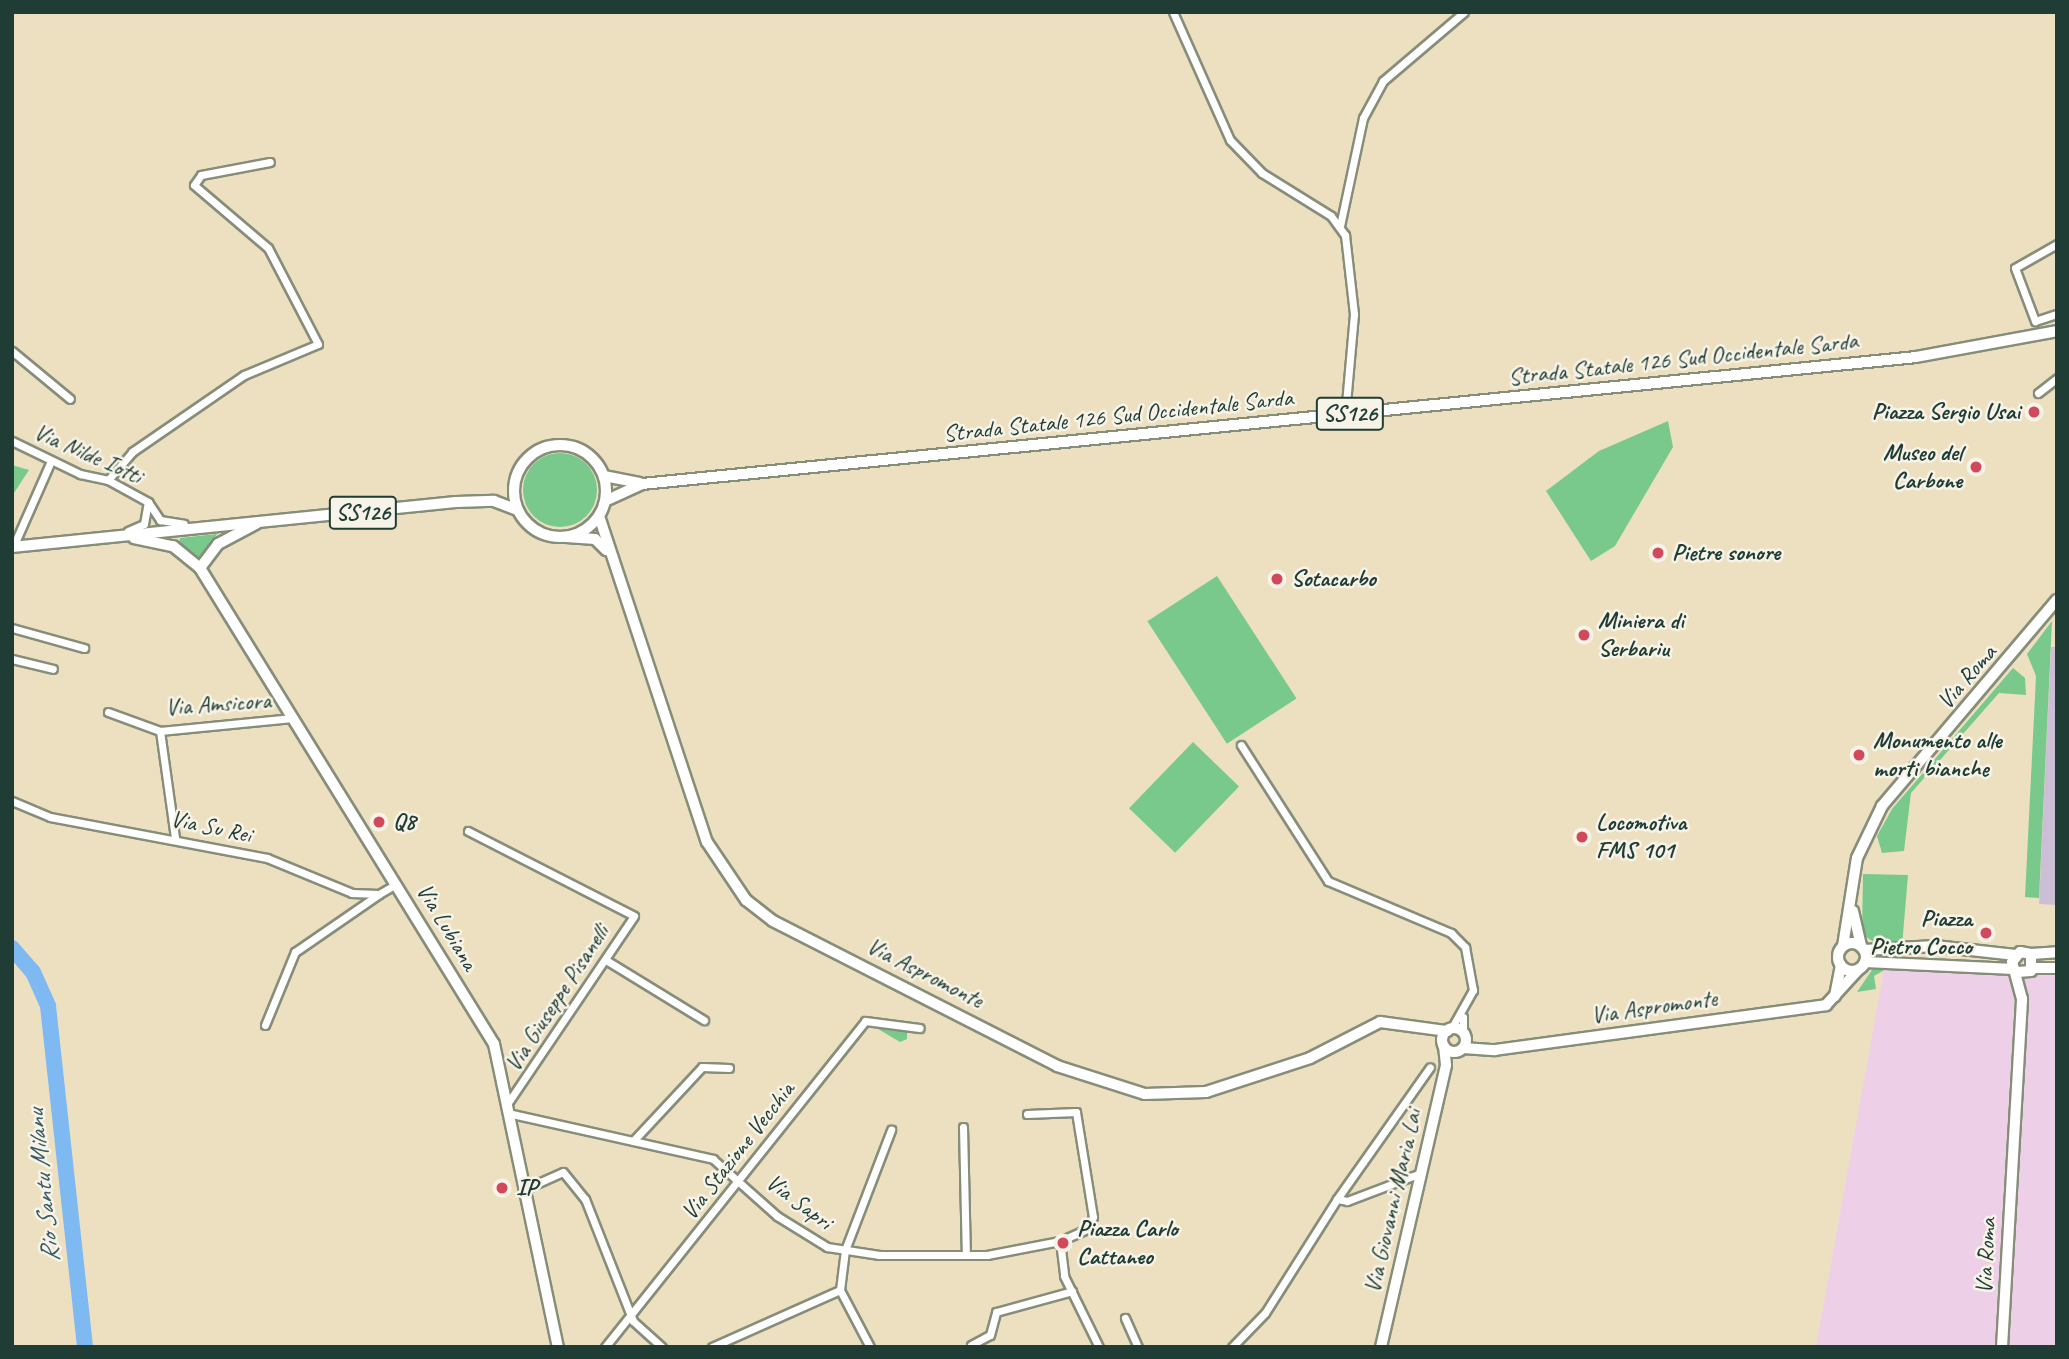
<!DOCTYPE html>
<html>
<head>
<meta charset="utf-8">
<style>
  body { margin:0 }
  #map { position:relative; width:2069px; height:1359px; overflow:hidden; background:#ece0c0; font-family:Caveat,sans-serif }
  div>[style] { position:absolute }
  .built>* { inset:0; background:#edd0e8 }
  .industrial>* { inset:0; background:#ccbed4 }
  .green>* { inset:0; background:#78c98b; transform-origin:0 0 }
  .round { border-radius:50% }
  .river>* { height:16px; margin:-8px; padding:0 8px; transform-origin:8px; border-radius:8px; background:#7fb9f1 }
  .roads { filter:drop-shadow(2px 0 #868e7a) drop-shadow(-2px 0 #868e7a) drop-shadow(0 2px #868e7a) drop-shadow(0 -2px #868e7a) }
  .street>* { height:7px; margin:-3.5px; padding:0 3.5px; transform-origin:3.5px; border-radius:3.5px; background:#fff }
  .secondary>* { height:10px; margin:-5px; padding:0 5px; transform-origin:5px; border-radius:5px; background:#fff }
  .secondary>.ring { margin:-5px; padding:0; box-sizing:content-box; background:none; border:10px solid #fff; border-radius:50% }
  .primary>* { height:10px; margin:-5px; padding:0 5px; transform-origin:5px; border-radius:5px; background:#fff }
  .primary>.ring { margin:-5px; padding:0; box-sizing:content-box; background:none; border:10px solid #fff; border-radius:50% }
  .dots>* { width:19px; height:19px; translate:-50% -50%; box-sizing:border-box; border:4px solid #f7f3e8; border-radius:50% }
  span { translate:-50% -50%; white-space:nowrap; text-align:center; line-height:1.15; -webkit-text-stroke:5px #f7f3e8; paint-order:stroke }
  .shield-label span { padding:2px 5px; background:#f7f3e8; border:2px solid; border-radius:5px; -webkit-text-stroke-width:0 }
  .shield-label { font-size:23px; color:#1f3d34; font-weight:700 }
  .street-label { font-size:24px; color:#1f3d34 }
  .poi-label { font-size:24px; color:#1f3d34; font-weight:700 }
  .right { translate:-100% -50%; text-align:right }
  .left { translate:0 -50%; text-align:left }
  .water-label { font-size:26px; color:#375c63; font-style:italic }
  .frame { position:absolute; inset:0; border:14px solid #1f3d34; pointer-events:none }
</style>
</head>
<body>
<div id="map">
  <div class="built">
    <div style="clip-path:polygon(1884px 969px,2057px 976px,2057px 1347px,1816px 1347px)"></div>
  </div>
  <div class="industrial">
    <div style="clip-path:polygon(2051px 647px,2057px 647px,2057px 905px,2039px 904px)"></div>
  </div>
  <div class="green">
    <div style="clip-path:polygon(1668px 421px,1673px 447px,1615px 546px,1591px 561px,1546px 491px,1599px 451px)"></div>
    <div class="round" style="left:523px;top:453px;width:74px;height:74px"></div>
    <div style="clip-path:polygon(12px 465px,29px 470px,12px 496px)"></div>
    <div style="clip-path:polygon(217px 534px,199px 562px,179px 544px,180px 538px)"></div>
    <div style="left:1217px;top:576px;width:146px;height:83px;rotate:57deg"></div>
    <div style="clip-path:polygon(2052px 621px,2039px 898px,2025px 897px,2036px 676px,2027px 654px)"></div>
    <div style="clip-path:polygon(2013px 668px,2025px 678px,2026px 695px,1999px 693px,1911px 793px,1904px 851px,1882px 853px,1877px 836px,1892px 809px)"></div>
    <div style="left:1193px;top:742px;width:64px;height:92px;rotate:44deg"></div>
    <div style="clip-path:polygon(1863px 874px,1908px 875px,1902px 946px,1881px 947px,1862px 934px)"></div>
    <div style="clip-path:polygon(1888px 968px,1874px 976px,1876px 989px,1857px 992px,1872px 970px)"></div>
    <div style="clip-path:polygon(873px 1026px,907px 1032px,907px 1039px,900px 1042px)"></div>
  </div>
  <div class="river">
    <div style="left:12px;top:948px;width:32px;rotate:49deg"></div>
    <div style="left:33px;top:972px;width:37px;rotate:66deg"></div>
    <div style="left:48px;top:1006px;width:343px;rotate:83.8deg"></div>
  </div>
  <div class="roads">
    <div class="street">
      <div style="left:1173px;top:12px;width:140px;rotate:66deg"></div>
      <div style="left:1230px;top:140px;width:46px;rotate:45.9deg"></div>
      <div style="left:1262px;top:173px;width:81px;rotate:31.9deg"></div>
      <div style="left:1331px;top:216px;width:24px;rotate:54deg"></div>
      <div style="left:1345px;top:235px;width:80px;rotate:83.5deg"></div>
      <div style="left:1354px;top:314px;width:100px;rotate:95.1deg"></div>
      <div style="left:1340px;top:226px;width:110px;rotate:-78deg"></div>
      <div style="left:1363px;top:118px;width:42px;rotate:-61.6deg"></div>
      <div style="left:1383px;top:81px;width:106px;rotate:-40.4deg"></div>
      <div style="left:2057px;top:244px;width:48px;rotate:150.3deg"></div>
      <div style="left:2015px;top:268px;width:57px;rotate:69.3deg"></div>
      <div style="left:2035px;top:321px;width:23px;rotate:-18deg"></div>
      <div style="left:12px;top:351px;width:75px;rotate:39.6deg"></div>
      <div style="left:2038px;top:393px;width:24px;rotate:-38deg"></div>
      <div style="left:12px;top:441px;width:76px;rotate:25.9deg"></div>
      <div style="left:80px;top:474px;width:29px;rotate:12deg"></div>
      <div style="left:108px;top:480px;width:46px;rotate:28.8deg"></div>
      <div style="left:148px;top:502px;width:22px;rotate:56deg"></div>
      <div style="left:160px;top:520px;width:24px;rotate:9deg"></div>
      <div style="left:108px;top:480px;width:37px;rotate:-49deg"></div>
      <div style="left:132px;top:452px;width:136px;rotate:-34.5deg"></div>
      <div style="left:244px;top:375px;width:80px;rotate:-22.7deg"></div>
      <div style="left:318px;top:344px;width:108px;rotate:-117.5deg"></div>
      <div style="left:268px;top:248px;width:97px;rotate:-139.6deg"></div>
      <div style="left:194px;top:185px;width:12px;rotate:-55deg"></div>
      <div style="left:201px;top:175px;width:70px;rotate:-10.7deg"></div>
      <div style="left:128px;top:531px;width:17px;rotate:-24deg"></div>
      <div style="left:144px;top:524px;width:22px;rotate:-80deg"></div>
      <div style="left:13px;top:547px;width:94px;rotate:-66.2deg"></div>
      <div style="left:12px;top:628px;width:75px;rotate:15.5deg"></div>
      <div style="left:12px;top:659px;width:42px;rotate:13.7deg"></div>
      <div style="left:108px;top:712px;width:55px;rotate:20.1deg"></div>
      <div style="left:160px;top:731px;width:133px;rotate:-5.6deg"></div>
      <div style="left:160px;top:731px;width:108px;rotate:82deg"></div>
      <div style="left:1241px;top:745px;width:161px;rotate:57.4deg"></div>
      <div style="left:1328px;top:881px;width:134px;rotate:22.9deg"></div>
      <div style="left:1451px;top:933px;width:20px;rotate:45deg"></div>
      <div style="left:1465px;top:947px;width:44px;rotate:79.5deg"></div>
      <div style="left:1473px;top:990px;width:45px;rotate:119.4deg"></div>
      <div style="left:12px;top:801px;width:41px;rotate:22.8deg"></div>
      <div style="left:50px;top:817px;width:221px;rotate:10.7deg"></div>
      <div style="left:267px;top:858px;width:92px;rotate:22.4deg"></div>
      <div style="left:352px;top:893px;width:27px;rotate:2deg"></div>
      <div style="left:379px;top:894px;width:20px;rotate:-30deg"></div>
      <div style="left:468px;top:831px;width:186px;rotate:27.1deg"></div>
      <div style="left:634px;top:916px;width:223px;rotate:124deg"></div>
      <div style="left:606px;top:960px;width:115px;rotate:31.5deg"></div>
      <div style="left:1463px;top:1017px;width:15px;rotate:90deg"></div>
      <div style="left:265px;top:1025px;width:79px;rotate:-67.7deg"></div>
      <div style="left:295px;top:952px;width:102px;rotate:-34.6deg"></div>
      <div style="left:512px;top:1114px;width:206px;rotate:12.6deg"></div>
      <div style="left:713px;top:1159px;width:86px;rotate:41.7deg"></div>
      <div style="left:777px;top:1216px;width:59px;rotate:31.8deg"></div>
      <div style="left:827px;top:1247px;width:53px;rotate:8.7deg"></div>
      <div style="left:879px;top:1255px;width:108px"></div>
      <div style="left:987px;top:1255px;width:74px;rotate:-10.9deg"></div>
      <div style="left:1060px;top:1241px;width:35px;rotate:83deg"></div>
      <div style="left:1064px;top:1276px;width:79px;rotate:63.8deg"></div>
      <div style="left:1027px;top:1114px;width:49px;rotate:-2.3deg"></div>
      <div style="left:1076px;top:1112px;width:106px;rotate:80.8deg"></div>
      <div style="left:1093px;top:1217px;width:13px;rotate:117deg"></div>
      <div style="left:1087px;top:1229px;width:30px;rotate:156deg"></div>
      <div style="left:963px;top:1127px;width:128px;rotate:88.7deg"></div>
      <div style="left:633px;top:1141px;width:101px;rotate:-47deg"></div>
      <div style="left:702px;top:1067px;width:27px;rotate:2deg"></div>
      <div style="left:527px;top:1188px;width:39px;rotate:-24deg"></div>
      <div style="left:563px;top:1172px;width:35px;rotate:51deg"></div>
      <div style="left:585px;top:1199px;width:131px;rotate:68.5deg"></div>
      <div style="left:633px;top:1321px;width:39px;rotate:42deg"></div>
      <div style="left:1337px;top:1199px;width:161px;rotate:-54.8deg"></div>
      <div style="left:1125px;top:1318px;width:32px;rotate:66deg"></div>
      <div style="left:971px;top:1345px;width:21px;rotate:-28deg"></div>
      <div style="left:990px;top:1335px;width:24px;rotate:-75deg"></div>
      <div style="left:996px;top:1312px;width:79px;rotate:-15.4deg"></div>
      <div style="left:605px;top:1347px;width:417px;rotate:-51.4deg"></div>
      <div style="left:865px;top:1021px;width:55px;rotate:7.3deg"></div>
      <div style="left:712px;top:1347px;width:140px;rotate:-24deg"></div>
      <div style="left:870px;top:1347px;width:64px;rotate:-117.8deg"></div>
      <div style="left:840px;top:1290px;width:40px;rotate:-82.9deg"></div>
      <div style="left:845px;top:1250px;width:129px;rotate:-69deg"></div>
      <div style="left:1232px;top:1347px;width:47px;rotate:-45.9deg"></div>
      <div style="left:1265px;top:1313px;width:135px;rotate:-57.7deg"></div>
      <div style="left:1337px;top:1199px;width:10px;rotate:11deg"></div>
      <div style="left:1347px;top:1201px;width:79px;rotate:-20.7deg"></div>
    </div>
    <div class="secondary">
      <div style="left:599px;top:516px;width:343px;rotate:71.7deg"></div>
      <div style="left:707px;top:842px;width:70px;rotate:56.1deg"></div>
      <div style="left:746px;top:900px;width:34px;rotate:38deg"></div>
      <div style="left:773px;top:921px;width:319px;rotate:27deg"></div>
      <div style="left:1057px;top:1066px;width:92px;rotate:17.7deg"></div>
      <div style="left:1145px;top:1094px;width:61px;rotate:-1.9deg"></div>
      <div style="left:1206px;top:1092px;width:109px;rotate:-18.1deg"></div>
      <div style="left:1310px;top:1058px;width:79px;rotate:-27.2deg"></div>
      <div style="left:1380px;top:1022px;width:68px;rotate:7.7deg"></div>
      <div style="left:566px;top:537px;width:29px;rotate:4deg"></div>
      <div style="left:595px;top:539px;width:16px;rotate:45deg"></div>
      <div style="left:134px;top:538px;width:40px;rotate:12deg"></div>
      <div style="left:173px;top:546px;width:35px;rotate:39deg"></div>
      <div style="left:200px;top:568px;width:559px;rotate:58.3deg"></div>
      <div style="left:494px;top:1044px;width:310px;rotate:78.1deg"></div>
      <div style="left:200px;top:568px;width:30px;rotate:-53deg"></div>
      <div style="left:218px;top:544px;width:43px;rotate:-27.8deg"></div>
      <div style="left:1853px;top:911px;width:37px;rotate:77deg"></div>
      <div class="ring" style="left:1838px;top:943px;width:18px;height:18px"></div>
      <div style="left:1843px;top:946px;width:89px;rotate:-81deg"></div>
      <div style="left:1857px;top:858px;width:58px;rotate:-64.3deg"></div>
      <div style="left:1882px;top:806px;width:270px;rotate:-49.7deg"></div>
      <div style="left:1864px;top:950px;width:71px;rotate:-3.2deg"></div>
      <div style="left:1935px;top:946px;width:81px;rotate:6.4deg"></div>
      <div style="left:2031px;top:954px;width:26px;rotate:-4deg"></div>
      <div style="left:1865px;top:962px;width:149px;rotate:2.7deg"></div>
      <div style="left:2034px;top:968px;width:23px"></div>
      <div style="left:1835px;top:996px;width:31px;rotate:-79deg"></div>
      <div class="ring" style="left:1442px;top:1028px;width:14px;height:14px"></div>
      <div style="left:1463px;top:1048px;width:32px;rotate:4deg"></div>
      <div style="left:1495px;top:1050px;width:334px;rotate:-7.7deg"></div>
      <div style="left:1826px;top:1005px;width:47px;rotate:-47.6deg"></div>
      <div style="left:1381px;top:1347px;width:289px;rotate:-77deg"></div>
      <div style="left:1446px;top:1065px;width:19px;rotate:-96deg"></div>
      <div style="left:2002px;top:1347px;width:349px;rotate:-86.7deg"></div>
      <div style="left:2022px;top:999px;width:38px;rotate:-105deg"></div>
      <div style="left:2012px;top:962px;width:13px;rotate:-51deg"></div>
      <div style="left:2020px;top:952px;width:11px;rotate:10deg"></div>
      <div style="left:2031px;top:954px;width:17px;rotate:90deg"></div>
      <div style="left:2031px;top:971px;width:14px;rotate:176deg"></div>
    </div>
    <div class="primary">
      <div class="ring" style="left:514px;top:445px;width:82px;height:82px"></div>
      <div style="left:604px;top:476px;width:36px;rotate:11deg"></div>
      <div style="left:605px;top:501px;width:41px;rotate:-24.7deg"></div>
      <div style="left:642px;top:484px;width:1280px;rotate:-5.69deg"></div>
      <div style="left:1916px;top:357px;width:143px;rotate:-10.4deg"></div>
      <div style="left:12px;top:547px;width:446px;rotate:-5.8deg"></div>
      <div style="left:456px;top:502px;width:38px;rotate:-2deg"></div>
      <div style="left:494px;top:501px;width:26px;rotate:21deg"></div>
    </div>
  </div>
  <div class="dots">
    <div style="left:2034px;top:412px;background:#d1495b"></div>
    <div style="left:1976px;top:467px;background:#d1495b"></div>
    <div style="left:1658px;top:553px;background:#d1495b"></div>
    <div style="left:1277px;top:579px;background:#d1495b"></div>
    <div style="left:1584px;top:635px;background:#d1495b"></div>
    <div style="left:1859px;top:755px;background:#d1495b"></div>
    <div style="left:379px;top:822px;background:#d1495b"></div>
    <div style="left:1582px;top:837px;background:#d1495b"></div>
    <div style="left:1986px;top:933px;background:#d1495b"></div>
    <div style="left:502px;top:1188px;background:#d1495b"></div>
    <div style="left:1063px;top:1243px;background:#d1495b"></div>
  </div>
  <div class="shield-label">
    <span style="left:1350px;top:414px">SS126</span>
    <span style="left:363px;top:513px">SS126</span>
  </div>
  <div class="street-label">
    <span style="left:1683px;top:359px;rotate:-6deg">Strada Statale 126 Sud Occidentale Sarda</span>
    <span style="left:1118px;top:416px;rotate:-6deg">Strada Statale 126 Sud Occidentale Sarda</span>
    <span style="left:88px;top:454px;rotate:24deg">Via Nilde Iotti</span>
    <span style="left:1967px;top:677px;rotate:-49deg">Via Roma</span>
    <span style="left:218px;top:704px;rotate:-4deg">Via Amsicora</span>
    <span style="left:211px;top:827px;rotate:12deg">Via Su Rei</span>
    <span style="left:447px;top:927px;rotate:59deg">Via Lubiana</span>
    <span style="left:925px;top:973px;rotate:27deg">Via Aspromonte</span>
    <span style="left:557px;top:998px;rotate:-57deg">Via Giuseppe Pisanelli</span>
    <span style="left:1654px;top:1007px;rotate:-8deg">Via Aspromonte</span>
    <span style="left:738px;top:1151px;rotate:-52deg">Via Stazione Vecchia</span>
    <span style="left:1393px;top:1201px;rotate:-77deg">Via Giovanni Maria Lai</span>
    <span style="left:799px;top:1202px;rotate:37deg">Via Sapri</span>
    <span style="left:1986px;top:1256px;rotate:-87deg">Via Roma</span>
  </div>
  <div class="poi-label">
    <span class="right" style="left:2020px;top:412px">Piazza Sergio Usai</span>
    <span class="right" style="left:1962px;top:467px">Museo del<br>Carbone</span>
    <span class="left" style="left:1672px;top:553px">Pietre sonore</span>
    <span class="left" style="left:1291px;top:579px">Sotacarbo</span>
    <span class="left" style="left:1598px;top:635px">Miniera di<br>Serbariu</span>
    <span class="left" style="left:1873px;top:755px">Monumento alle<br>morti bianche</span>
    <span class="left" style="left:393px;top:822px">Q8</span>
    <span class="left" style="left:1596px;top:837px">Locomotiva<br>FMS 101</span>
    <span class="right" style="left:1972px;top:933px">Piazza<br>Pietro Cocco</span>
    <span class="left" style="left:516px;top:1188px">IP</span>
    <span class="left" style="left:1077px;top:1243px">Piazza Carlo<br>Cattaneo</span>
  </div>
  <div class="water-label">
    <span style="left:43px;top:1186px;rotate:-96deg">Rio Santu Milanu</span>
  </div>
  <div class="frame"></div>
</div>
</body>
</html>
